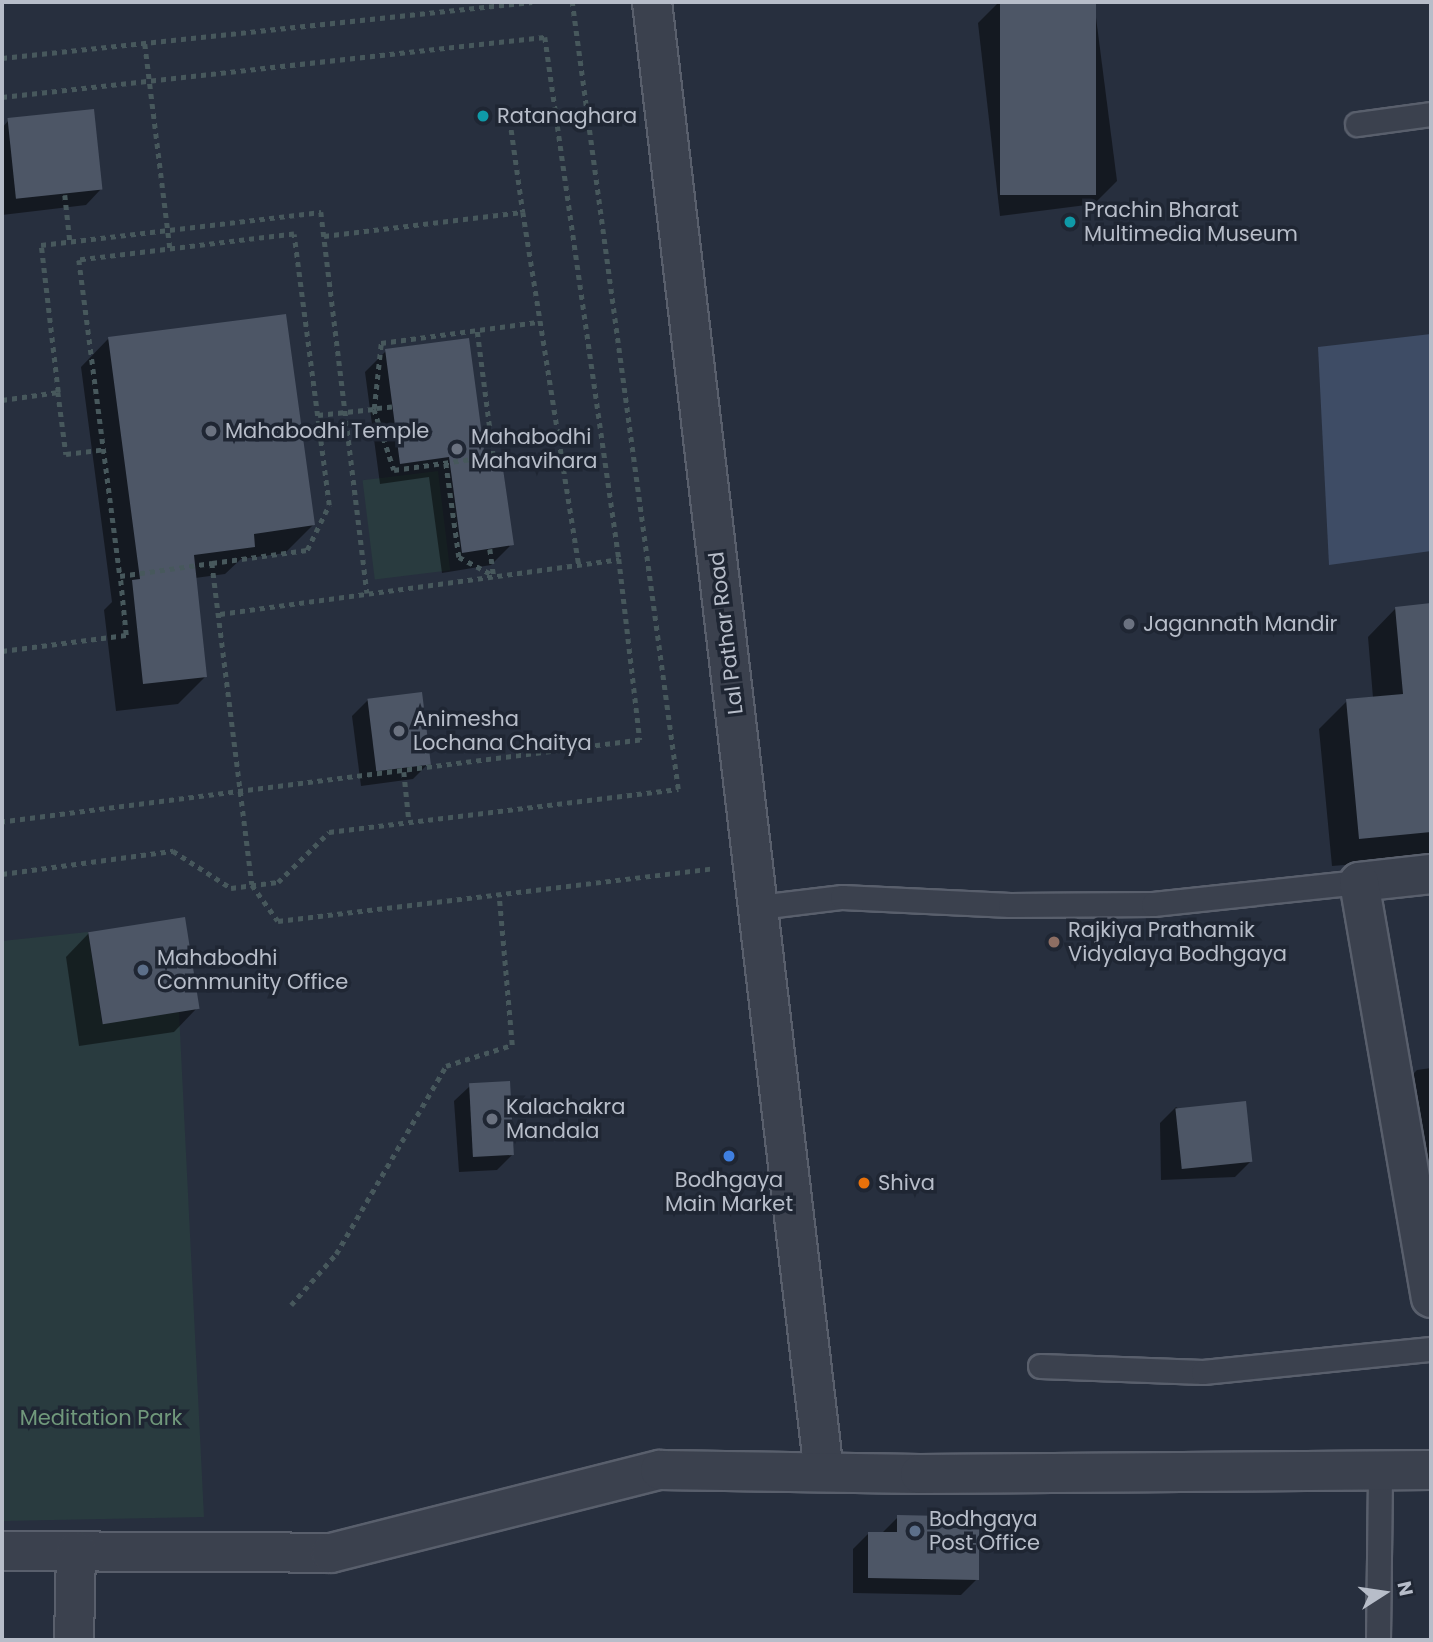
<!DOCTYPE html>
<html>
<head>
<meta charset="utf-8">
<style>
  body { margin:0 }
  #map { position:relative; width:1433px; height:1642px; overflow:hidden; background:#272f3e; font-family:Poppins,sans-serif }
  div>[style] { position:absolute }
  .green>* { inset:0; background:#293b3f; transform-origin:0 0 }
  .water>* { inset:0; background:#3e4c65 }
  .shadow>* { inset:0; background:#0007 }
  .building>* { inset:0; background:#4d5666; transform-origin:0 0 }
  .path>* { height:4.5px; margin-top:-2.25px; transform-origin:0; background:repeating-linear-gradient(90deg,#47585c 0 5px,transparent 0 10px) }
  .roads { filter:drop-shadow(2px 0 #595f6c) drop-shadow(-2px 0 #595f6c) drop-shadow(0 2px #595f6c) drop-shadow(0 -2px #595f6c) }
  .lane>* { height:23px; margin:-11.5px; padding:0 11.5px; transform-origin:11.5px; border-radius:11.5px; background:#3b414e }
  .street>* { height:38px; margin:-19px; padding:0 19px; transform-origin:19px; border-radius:19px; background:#3b414e }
  .dots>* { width:19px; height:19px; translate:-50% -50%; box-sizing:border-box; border:4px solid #1f2633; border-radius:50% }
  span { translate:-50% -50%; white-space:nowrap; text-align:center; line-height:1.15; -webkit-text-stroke:7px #1f2633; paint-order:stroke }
  .poi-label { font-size:21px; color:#b7bdc9 }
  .left { translate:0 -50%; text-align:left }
  .street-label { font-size:21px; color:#b7bdc9 }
  .park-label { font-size:21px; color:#70987b }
  .frame { position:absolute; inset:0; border:4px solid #b7bdc9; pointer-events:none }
  .north { position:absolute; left:1349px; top:1558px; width:70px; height:70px; -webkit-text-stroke:5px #1f2633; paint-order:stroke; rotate:78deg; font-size:19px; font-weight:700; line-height:28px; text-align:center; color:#b7bdc9 }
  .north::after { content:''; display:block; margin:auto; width:24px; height:32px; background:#b7bdc9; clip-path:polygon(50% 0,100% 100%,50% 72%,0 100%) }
</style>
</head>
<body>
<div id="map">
  <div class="green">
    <div style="left:438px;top:471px;width:100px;height:76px;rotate:83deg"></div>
    <div style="clip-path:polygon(88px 932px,102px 1023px,179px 1012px,204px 1517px,2px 1521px,2px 941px)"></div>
  </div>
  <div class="water">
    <div style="clip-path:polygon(1431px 334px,1431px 551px,1329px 565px,1318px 347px)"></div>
  </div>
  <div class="shadow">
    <div style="clip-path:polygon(999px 2px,1094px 2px,1117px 181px,1094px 204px,1000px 216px,978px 23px)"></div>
    <div style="clip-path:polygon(8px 121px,101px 189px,86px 205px,2px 215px,2px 128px)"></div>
    <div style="clip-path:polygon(108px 339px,313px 525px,285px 553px,241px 559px,225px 574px,195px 578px,206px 676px,178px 704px,116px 711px,104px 610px,112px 602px,81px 367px)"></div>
    <div style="clip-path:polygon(386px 351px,485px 467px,512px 544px,491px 565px,442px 573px,429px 477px,380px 484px,365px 372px)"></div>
    <div style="clip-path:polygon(1431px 605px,1431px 858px,1332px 866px,1319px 729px,1347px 701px,1373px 698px,1368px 637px,1396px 608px)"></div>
    <div style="clip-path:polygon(368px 700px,429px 763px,413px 779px,361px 786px,352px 716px)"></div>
    <div style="clip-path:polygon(89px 933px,197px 1008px,174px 1032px,79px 1046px,66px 957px)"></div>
    <div style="clip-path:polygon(1431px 1068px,1431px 1179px,1406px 1182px,1394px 1094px,1417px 1070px)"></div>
    <div style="clip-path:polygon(470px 1086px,513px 1154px,497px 1170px,459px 1172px,454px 1101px)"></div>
    <div style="clip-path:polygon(1176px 1107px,1250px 1162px,1235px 1177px,1161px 1180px,1160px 1123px)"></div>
    <div style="clip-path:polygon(898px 1517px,943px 1530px,977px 1579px,961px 1595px,853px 1593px,853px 1549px,869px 1533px,881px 1534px)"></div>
  </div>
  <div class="building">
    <div style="left:1000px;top:2px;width:96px;height:193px"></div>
    <div style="left:94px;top:109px;width:81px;height:87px;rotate:84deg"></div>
    <div style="clip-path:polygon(286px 314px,315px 525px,254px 534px,255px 547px,194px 555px,207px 677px,143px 684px,132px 580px,140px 579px,108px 337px)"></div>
    <div style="clip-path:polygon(469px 338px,486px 465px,502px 462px,514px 545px,462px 553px,449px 457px,400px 464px,385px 349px)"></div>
    <div style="clip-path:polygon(1431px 603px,1431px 832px,1359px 839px,1346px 699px,1403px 694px,1395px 607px)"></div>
    <div style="left:422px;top:692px;width:73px;height:55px;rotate:83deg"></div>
    <div style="left:185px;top:917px;width:93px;height:98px;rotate:81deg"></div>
    <div style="left:510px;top:1081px;width:74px;height:41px;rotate:87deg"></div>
    <div style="left:1246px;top:1101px;width:61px;height:71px;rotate:84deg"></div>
    <div style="clip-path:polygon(897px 1515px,944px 1516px,945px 1528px,979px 1528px,979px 1580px,868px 1578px,868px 1532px,897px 1532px)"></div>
  </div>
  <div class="path">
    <div style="left:145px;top:44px;width:207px;rotate:83deg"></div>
    <div style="left:2px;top:58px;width:533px;rotate:-6.03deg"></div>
    <div style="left:2px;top:97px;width:546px;rotate:-6.31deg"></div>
    <div style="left:545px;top:37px;width:527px;rotate:81.93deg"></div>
    <div style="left:619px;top:559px;width:182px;rotate:83.4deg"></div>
    <div style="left:640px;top:740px;width:643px;rotate:172.68deg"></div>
    <div style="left:510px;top:120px;width:93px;rotate:82deg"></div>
    <div style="left:65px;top:195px;width:46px;rotate:83.8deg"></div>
    <div style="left:324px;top:236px;width:200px;rotate:-6.9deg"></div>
    <div style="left:523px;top:212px;width:357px;rotate:81deg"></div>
    <div style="left:58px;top:392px;width:148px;rotate:-96.6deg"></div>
    <div style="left:41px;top:245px;width:282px;rotate:-6.7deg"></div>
    <div style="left:321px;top:212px;width:384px;rotate:83.1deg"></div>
    <div style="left:2px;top:400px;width:57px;rotate:-8.1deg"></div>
    <div style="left:58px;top:392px;width:63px;rotate:82.6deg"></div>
    <div style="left:66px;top:454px;width:38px;rotate:-7deg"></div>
    <div style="left:392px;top:407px;width:18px;rotate:174deg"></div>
    <div style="left:374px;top:409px;width:64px;rotate:71.8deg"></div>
    <div style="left:394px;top:470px;width:100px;rotate:-8deg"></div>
    <div style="left:493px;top:456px;width:126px;rotate:-97.3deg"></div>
    <div style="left:318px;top:415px;width:56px;rotate:-6.1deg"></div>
    <div style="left:374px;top:409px;width:66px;rotate:-83.9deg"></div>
    <div style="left:381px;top:343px;width:158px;rotate:-7.6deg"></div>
    <div style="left:446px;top:463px;width:95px;rotate:82.1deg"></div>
    <div style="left:459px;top:557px;width:40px;rotate:28deg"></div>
    <div style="left:490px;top:549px;width:27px;rotate:82deg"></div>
    <div style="left:212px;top:563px;width:96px;rotate:-7.8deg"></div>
    <div style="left:307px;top:550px;width:50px;rotate:-63.9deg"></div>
    <div style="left:329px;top:505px;width:273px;rotate:-97.4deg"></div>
    <div style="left:294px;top:234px;width:217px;rotate:173.1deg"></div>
    <div style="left:79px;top:260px;width:319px;rotate:82.6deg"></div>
    <div style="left:120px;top:576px;width:93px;rotate:-8deg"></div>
    <div style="left:212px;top:563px;width:324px;rotate:82.9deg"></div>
    <div style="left:252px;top:885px;width:44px;rotate:54.2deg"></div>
    <div style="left:278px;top:921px;width:438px;rotate:-6.9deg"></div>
    <div style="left:220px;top:614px;width:403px;rotate:-7.8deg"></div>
    <div style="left:2px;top:651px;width:125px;rotate:-7.4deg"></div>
    <div style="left:126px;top:635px;width:59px;rotate:-95.8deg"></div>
    <div style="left:404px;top:772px;width:48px;rotate:84.1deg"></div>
    <div style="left:2px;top:874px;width:173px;rotate:-7.7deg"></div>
    <div style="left:173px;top:851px;width:69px;rotate:32.5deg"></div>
    <div style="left:231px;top:888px;width:47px;rotate:-7.3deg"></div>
    <div style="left:278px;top:882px;width:71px;rotate:-44.4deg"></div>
    <div style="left:329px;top:832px;width:352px;rotate:-7deg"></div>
    <div style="left:678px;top:789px;width:794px;rotate:-97.67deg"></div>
    <div style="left:291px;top:1305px;width:68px;rotate:-48.6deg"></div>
    <div style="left:336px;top:1254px;width:218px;rotate:-59.7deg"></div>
    <div style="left:446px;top:1066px;width:69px;rotate:-17.7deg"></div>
    <div style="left:512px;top:1045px;width:151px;rotate:-95deg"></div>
  </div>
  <div class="roads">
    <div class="lane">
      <div style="left:1357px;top:124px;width:75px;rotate:-7.7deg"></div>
      <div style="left:759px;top:907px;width:84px;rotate:-6.9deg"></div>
      <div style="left:842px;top:897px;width:168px;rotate:2.7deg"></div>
      <div style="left:1010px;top:905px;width:143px;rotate:-0.4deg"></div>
      <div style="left:1153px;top:904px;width:207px;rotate:-6.1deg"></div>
      <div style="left:1040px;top:1366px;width:163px;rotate:2.1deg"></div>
      <div style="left:1203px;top:1372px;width:229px;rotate:-5.8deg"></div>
      <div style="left:1378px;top:1640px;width:169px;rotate:-89.3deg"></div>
    </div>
    <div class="street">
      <div style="left:652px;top:2px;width:1480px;rotate:83.33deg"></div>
      <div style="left:1431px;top:874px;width:72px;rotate:173.7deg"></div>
      <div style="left:1359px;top:882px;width:422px;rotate:80.2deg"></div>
      <div style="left:2px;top:1551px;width:329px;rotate:0.3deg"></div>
      <div style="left:331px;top:1553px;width:339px;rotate:-14.2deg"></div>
      <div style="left:660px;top:1470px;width:260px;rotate:0.9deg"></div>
      <div style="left:920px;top:1474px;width:511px;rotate:-0.45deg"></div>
      <div style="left:74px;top:1640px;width:89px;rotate:-88.7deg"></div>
    </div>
  </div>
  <div class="dots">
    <div style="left:483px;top:116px;background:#0f9aa8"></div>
    <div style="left:1070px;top:222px;background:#0f9aa8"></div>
    <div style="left:211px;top:431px;background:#6b7280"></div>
    <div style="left:457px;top:449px;background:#6b7280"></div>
    <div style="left:1129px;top:624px;background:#6b7280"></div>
    <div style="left:399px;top:731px;background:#6b7280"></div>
    <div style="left:1054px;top:942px;background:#8d6e63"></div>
    <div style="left:143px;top:970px;background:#5c6f8a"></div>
    <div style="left:492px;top:1119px;background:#6b7280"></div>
    <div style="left:729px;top:1156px;background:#3f7fe0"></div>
    <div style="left:864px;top:1183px;background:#e8710a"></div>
    <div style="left:915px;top:1531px;background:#5c6f8a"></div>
  </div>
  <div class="poi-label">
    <span class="left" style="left:497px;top:116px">Ratanaghara</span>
    <span class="left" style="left:1084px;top:222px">Prachin Bharat<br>Multimedia Museum</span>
    <span class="left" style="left:225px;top:431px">Mahabodhi Temple</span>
    <span class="left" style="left:471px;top:449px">Mahabodhi<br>Mahavihara</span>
    <span class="left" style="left:1143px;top:624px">Jagannath Mandir</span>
    <span class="left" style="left:413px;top:731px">Animesha<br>Lochana Chaitya</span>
    <span class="left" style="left:1068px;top:942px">Rajkiya Prathamik<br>Vidyalaya Bodhgaya</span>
    <span class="left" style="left:157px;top:970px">Mahabodhi<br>Community Office</span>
    <span class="left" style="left:506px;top:1119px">Kalachakra<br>Mandala</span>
    <span style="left:729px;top:1192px">Bodhgaya<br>Main Market</span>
    <span class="left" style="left:878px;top:1183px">Shiva</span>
    <span class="left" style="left:929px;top:1531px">Bodhgaya<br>Post Office</span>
  </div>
  <div class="street-label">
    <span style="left:726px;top:633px;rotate:-97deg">Lal Pathar Road</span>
  </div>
  <div class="park-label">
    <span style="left:101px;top:1418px">Meditation Park</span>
  </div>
  <div class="frame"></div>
  <div class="north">N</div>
</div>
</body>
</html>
